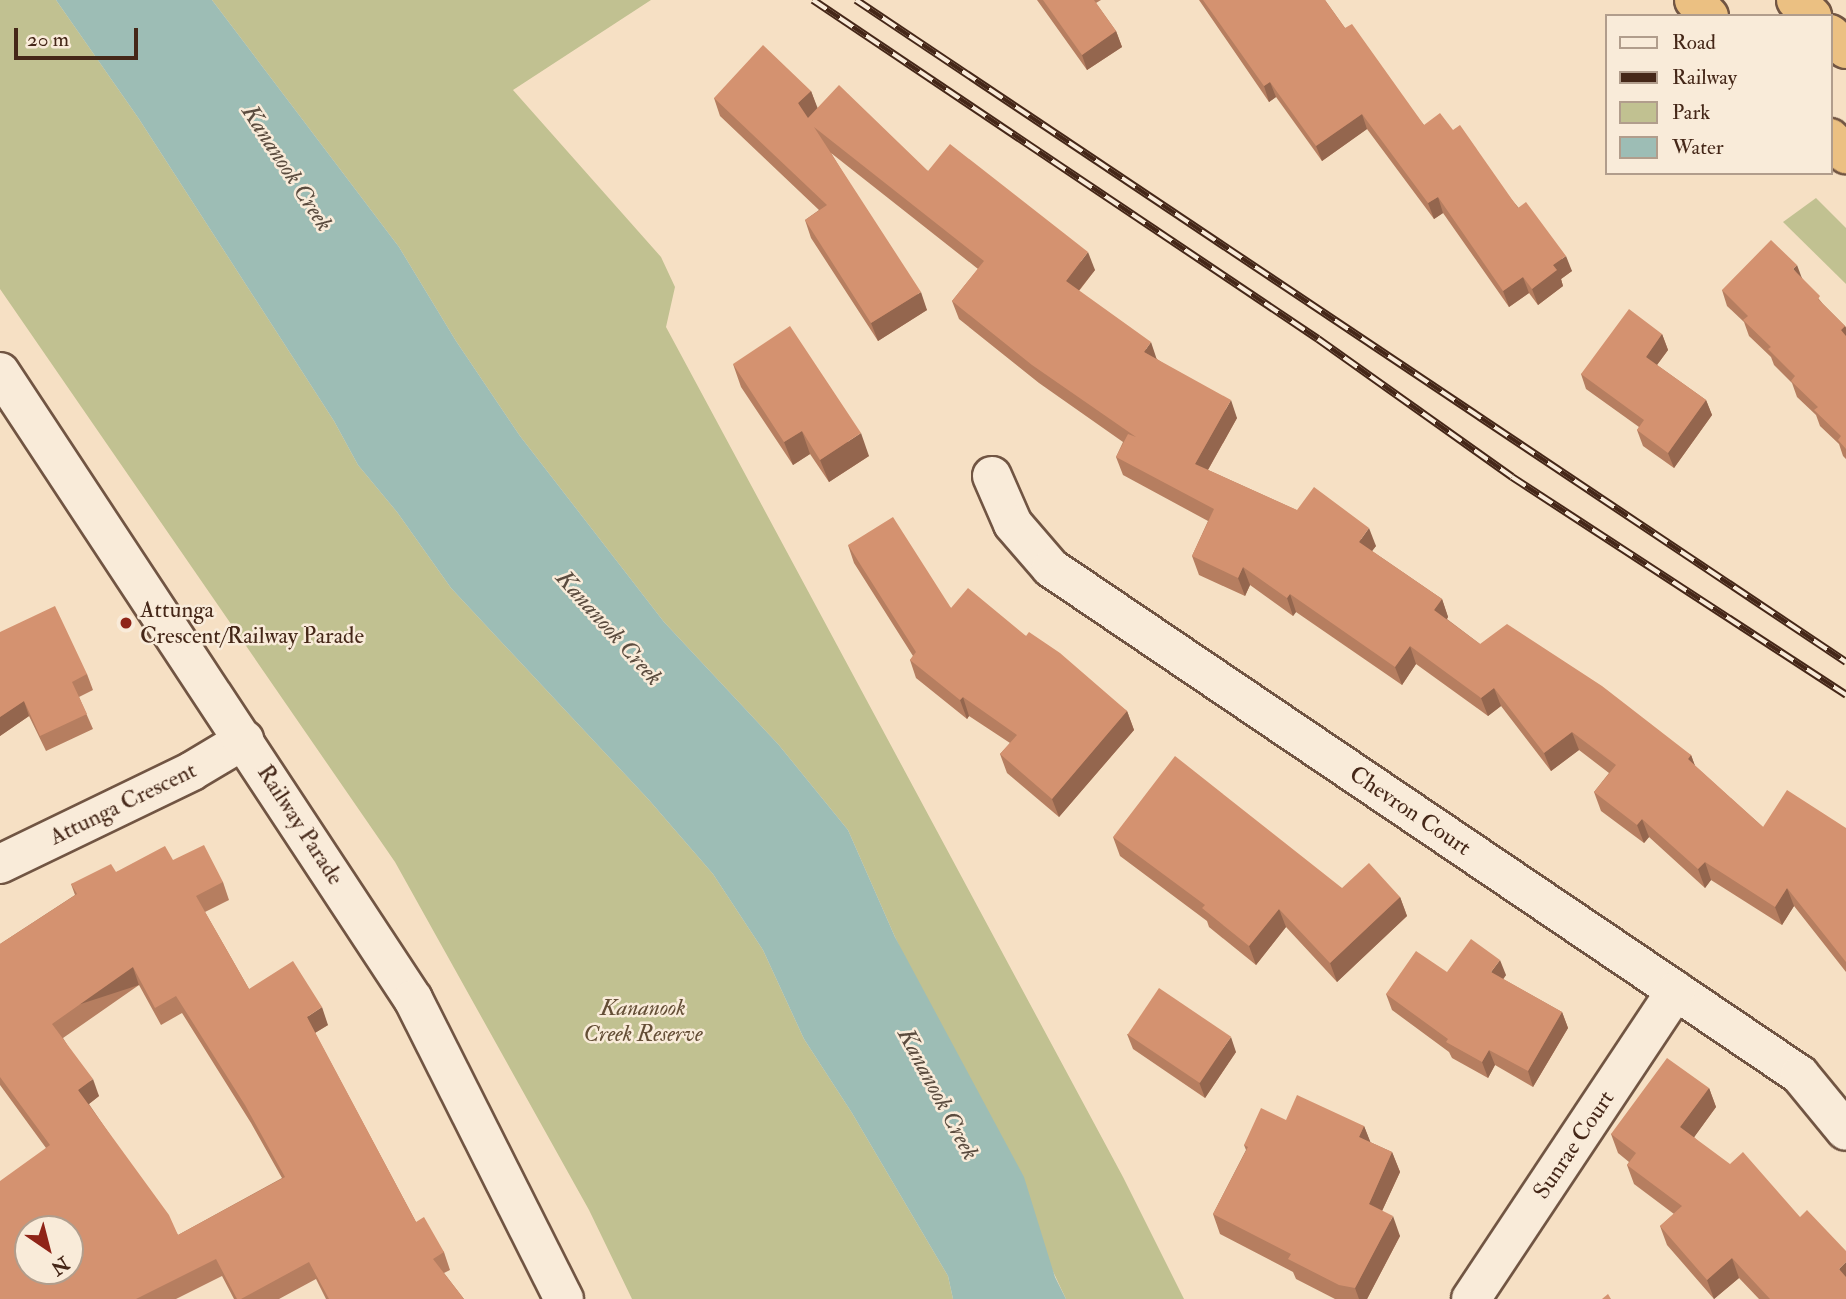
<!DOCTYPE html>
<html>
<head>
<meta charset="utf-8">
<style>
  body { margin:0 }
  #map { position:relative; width:1846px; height:1299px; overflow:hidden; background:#f6e0c4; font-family:"IM FELL Double Pica",serif }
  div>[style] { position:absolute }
  .green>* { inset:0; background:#c1c191 }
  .water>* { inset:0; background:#9dbdb5 }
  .roads { filter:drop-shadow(2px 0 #715543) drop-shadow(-2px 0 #715543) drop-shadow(0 2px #715543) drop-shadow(0 -2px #715543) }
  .minor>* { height:38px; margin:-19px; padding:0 19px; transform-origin:19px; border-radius:19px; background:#f9ebd9 }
  .tertiary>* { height:38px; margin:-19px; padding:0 19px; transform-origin:19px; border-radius:19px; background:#f9ebd9 }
  .trunk>* { height:38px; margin:-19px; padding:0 19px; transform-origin:19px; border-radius:19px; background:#ebc082 }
  .rail>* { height:8px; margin-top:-4px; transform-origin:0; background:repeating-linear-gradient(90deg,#f9ebd9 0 16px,#452718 0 32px); box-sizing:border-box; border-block:2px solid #452718 }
  .wall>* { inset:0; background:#b67e60 }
  .shaded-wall>* { inset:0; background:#94664e; transform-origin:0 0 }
  .building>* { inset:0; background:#d49270; transform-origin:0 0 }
  .dots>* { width:19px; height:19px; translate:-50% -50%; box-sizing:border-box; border:4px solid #f9ebd9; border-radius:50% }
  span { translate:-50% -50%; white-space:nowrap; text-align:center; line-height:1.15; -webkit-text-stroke:5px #f9ebd9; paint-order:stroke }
  .poi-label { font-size:23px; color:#452718 }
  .left { translate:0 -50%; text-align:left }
  .street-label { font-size:23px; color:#452718 }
  .park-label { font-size:23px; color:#644e36; font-style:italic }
  .water-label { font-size:24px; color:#5b4c3f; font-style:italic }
  .legend { position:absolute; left:1605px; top:14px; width:228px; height:161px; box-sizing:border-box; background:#f9ebd9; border:2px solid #b19d8c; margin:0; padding:9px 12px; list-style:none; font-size:21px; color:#452718 }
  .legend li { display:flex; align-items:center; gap:14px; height:35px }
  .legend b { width:35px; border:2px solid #b19d8c }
  .north { position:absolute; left:14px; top:1215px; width:70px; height:70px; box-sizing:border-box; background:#f9ebd9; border:2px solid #b19d8c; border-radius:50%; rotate:145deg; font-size:19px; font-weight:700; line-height:28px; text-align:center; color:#452718 }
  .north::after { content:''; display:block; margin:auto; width:24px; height:32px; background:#8f2418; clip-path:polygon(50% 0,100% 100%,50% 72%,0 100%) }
  .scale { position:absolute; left:14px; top:28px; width:124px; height:32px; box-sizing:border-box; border:4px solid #452718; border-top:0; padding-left:9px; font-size:21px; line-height:24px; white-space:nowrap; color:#452718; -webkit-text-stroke:5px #f9ebd9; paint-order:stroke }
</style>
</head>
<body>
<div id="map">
  <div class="green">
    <div style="clip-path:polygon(0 0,56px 0,139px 119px,334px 421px,358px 465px,397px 512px,451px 588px,649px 800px,713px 874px,763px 950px,804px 1039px,852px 1113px,948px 1276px,953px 1299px,632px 1299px,589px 1210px,395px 862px,0 289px)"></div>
    <div style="clip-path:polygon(212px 0,651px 0,513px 90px,661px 257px,675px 287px,666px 327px,1123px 1177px,1184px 1299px,1066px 1299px,895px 937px,848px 830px,778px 744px,664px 622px,520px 436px,456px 341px,399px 247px)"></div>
    <div style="clip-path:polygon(1816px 198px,1846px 228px,1846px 284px,1783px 222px)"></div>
  </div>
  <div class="water">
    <div style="clip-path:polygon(56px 0,212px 0,399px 247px,456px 341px,520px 436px,664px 622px,778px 744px,848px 830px,895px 937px,1024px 1177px,1055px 1277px,1066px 1299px,953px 1299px,948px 1276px,852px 1113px,804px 1039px,763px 950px,713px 874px,649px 800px,451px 588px,397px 512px,358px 465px,334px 421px,139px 119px)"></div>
  </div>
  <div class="roads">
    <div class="minor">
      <div style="left:992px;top:476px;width:52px;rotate:66.4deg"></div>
      <div style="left:1013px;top:524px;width:58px;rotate:49.2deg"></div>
      <div style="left:1051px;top:568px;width:904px;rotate:34.09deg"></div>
      <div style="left:1800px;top:1075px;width:72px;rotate:50.6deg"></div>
      <div style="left:0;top:864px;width:213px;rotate:-25.8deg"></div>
      <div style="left:192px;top:771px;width:61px;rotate:-30.8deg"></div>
      <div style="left:1471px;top:1299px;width:370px;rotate:-56.4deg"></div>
    </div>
    <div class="tertiary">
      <div style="left:0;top:372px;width:751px;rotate:56.63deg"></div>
      <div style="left:413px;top:999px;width:336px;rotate:63.3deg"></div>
    </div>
    <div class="trunk">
      <div style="left:1694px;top:0;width:22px;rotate:47deg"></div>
      <div style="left:1796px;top:0;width:23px;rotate:45deg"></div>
      <div style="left:1830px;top:34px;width:22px;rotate:43deg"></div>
      <div style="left:1830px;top:138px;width:23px;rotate:45deg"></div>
    </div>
  </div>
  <div class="rail">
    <div style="left:813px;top:0;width:608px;rotate:33.87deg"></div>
    <div style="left:1318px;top:339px;width:238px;rotate:35.4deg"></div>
    <div style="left:1512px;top:477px;width:399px;rotate:33.1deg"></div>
    <div style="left:856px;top:0;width:1191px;rotate:33.77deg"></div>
  </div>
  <div class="wall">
    <div style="clip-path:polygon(1037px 0,1101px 0,1096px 3px,1116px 31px,1122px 47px,1087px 70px)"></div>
    <div style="clip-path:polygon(1199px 0,1325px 0,1345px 28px,1424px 125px,1453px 130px,1572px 271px,1561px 279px,1563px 286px,1538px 305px,1529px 293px,1509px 307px,1443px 213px,1434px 219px,1367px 129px,1322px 161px,1276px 97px,1269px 102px)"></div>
    <div style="clip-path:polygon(811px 91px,817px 108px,928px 171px,1095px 270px,1079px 291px,1157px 359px,1237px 418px,1208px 470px,1376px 546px,1372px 551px,1442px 599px,1448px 617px,1447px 619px,1480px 644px,1691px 755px,1695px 766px,1763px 827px,1846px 828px,1846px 972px,1794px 906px,1782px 925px,1711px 880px,1705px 888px,1649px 837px,1644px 843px,1601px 811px,1594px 792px,1609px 773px,1579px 750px,1551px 771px,1501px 706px,1488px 716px,1416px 664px,1402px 685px,1296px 612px,1293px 616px,1250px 585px,1245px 596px,1199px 575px,1192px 556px,1208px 521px,1123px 475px,1116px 457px,1123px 442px,1039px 383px,959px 319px,952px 301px,978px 269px,831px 153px,927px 310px,878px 341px,811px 238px,805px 220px,819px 210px,720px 116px,714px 98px)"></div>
    <div style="clip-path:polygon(1801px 277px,1823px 304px,1845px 326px,1846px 328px,1846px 459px,1843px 456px,1839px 444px,1820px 426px,1816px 415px,1797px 397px,1792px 383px,1774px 365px,1771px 357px,1749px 336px,1744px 322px,1727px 306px,1722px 290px)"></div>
    <div style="clip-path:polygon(1662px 334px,1668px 350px,1657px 365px,1706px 400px,1712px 415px,1674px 468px,1643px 446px,1637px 430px,1639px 427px,1586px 389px,1581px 374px)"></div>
    <div style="clip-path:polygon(733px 364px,869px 456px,829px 482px,810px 454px,793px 465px,741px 387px)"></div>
    <div style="clip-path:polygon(848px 545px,951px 608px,1026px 636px,1127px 711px,1134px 730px,1059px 817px,1007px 773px,1000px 754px,1010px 743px,969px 716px,967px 719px,916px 678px,910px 660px,913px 656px,854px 563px)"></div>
    <div style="clip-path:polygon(0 632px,87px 674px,93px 690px,79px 697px,93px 729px,46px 751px,29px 716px,0 736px)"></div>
    <div style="clip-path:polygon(1113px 837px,1342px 888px,1400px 897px,1407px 916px,1337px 982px,1286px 927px,1256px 965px,1209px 927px,1207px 921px,1120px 856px)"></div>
    <div style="clip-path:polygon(evenodd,173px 860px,223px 882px,229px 900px,205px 912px,249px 989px,328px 1025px,315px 1033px,416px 1222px,444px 1252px,450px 1270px,444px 1273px,464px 1299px,326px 1299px,316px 1279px,279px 1299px,234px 1299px,222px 1276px,176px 1299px,0 1299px,46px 1148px,0 1085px,0 944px,75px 895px,71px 884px,116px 872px,173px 860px,139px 985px,161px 1025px,182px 1013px,251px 1123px,282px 1178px,178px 1235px,89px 1104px,99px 1096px,63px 1038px,139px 985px)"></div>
    <div style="clip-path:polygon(1447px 972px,1506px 975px,1503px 979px,1562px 1012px,1568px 1028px,1533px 1087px,1495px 1065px,1488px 1078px,1452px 1058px,1449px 1052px,1392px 1010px,1386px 994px)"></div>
    <div style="clip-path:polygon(1127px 1034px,1236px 1052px,1205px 1098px,1133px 1049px)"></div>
    <div style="clip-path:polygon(1709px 1088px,1716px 1107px,1694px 1137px,1846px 1299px,1759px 1299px,1739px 1278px,1714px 1299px,1667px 1245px,1660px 1226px,1674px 1214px,1634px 1184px,1627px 1165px,1629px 1162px,1618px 1153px,1611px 1134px)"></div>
    <div style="clip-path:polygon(1286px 1120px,1364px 1126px,1370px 1142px,1392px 1152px,1400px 1172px,1382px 1211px,1400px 1236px,1367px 1299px,1335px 1299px,1296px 1279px,1293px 1272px,1220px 1234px,1213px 1214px,1246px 1150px,1244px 1145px)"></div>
  </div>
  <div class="shaded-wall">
    <div style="clip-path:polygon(1116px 31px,1122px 47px,1087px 70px,1082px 55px)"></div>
    <div style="clip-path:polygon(1270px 82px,1276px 97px,1269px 102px,1264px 86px)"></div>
    <div style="clip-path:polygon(811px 91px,818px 109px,805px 121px,798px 103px)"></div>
    <div style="clip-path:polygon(1362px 114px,1367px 129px,1322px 161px,1316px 146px)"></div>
    <div style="clip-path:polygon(1438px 197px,1443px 213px,1434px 219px,1428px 203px)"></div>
    <div style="clip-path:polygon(1088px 252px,1095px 270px,1072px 299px,1066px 281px)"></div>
    <div style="clip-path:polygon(1566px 256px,1572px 271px,1561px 279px,1563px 286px,1538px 305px,1532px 289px,1553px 265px)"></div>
    <div style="clip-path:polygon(1797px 265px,1803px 281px,1793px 269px)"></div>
    <div style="clip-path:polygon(1523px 277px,1529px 293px,1509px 307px,1503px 291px)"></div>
    <div style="clip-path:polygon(921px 292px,927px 310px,878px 341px,871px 323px)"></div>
    <div style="clip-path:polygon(1845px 326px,1846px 328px,1846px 345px,1841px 330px)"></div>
    <div style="clip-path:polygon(1662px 334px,1668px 350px,1651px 373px,1646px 357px)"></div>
    <div style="clip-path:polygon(1151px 342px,1157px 360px,1144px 352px)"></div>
    <div style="clip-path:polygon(1231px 400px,1237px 418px,1201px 482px,1195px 464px)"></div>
    <div style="clip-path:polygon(1706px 400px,1712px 415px,1674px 468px,1668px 453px)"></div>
    <div style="clip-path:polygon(802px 431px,810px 454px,793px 465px,784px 442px)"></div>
    <div style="clip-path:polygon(861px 433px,869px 456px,829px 482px,820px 460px)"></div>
    <div style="clip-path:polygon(1369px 528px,1376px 546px,1365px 560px,1359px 542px)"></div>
    <div style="clip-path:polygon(1243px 567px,1250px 585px,1245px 596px,1238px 578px)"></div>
    <div style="clip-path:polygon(1290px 594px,1296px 612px,1293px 616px,1287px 598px)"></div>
    <div style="clip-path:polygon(1442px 599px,1448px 617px,1441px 628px,1434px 610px)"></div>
    <div style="clip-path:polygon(1410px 646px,1416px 664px,1402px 685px,1395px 667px)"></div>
    <div style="clip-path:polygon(1494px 688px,1501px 706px,1488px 716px,1481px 698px)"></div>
    <div style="clip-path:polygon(963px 697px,969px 716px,967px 719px,960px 700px)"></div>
    <div style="clip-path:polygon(24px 701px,29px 716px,0 736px,0 717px)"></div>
    <div style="clip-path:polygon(1127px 711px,1134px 730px,1059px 817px,1052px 799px)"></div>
    <div style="clip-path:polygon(1572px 732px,1579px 750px,1551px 771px,1544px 753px)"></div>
    <div style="clip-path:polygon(1691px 755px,1698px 774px,1688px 759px)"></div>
    <div style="clip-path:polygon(1642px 819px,1649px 837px,1644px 843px,1637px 825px)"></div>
    <div style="clip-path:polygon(1705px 862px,1711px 880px,1705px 888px,1698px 869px)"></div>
    <div style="clip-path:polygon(1787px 888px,1794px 906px,1782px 925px,1775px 907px)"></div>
    <div style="clip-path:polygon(1400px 897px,1407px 916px,1337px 982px,1330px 963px)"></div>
    <div style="clip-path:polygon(1279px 909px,1286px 927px,1256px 965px,1249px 946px)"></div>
    <div style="clip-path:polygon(1500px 960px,1506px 975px,1497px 988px,1491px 972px)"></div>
    <div style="left:133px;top:967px;width:19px;height:99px;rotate:72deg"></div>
    <div style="clip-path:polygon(322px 1007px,328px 1025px,313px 1034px,307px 1017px)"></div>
    <div style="clip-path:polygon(1562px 1012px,1568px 1028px,1533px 1087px,1528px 1071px)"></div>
    <div style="clip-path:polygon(1231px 1037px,1236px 1052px,1205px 1098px,1199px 1082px)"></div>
    <div style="clip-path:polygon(1489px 1050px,1495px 1065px,1488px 1078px,1482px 1062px)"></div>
    <div style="clip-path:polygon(93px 1079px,99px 1096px,85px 1107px,78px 1090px)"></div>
    <div style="clip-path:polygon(1709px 1088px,1716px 1107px,1687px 1147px,1680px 1127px)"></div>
    <div style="clip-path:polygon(1364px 1126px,1372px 1146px,1359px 1137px)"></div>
    <div style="clip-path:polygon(1392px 1152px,1400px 1172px,1376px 1224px,1369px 1204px)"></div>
    <div style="clip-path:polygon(1393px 1216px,1400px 1236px,1367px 1299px,1359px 1299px,1355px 1288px)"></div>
    <div style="clip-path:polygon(1732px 1258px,1739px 1278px,1714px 1299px,1707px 1280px)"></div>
    <div style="clip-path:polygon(1846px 1262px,1846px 1288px,1839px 1269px)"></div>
  </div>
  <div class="building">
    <div style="clip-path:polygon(1043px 0,1094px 0,1116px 31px,1082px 55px)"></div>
    <div style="clip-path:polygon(1203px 0,1325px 0,1345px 28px,1352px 24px,1424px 125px,1440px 113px,1453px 130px,1460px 125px,1518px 208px,1526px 202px,1566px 256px,1553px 265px,1557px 270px,1532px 289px,1523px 277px,1503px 291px,1438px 197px,1428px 203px,1362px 114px,1316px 146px,1270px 82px,1264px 86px)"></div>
    <div style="clip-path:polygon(763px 45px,811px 91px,798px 103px,808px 118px,839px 85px,928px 171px,950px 144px,1088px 252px,1066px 281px,1151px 342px,1144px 352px,1231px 400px,1195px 464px,1297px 510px,1314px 487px,1369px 528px,1359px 542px,1442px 599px,1434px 610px,1480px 644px,1507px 624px,1602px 686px,1691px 755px,1688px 759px,1763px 827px,1787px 790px,1846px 828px,1846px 962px,1787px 888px,1775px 907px,1705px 862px,1698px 869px,1642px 819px,1637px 825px,1594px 792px,1616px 765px,1572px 732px,1544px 753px,1494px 688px,1481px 698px,1410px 646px,1395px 667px,1290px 594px,1287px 598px,1243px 567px,1238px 578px,1192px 556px,1214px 509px,1116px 457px,1128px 434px,1136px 437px,1032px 365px,952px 301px,984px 261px,814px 127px,921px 292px,871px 323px,805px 220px,827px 205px,714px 98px)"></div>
    <div style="clip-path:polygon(1771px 240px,1797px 265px,1793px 269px,1820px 296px,1818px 299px,1845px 326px,1841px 330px,1846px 336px,1846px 449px,1838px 440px,1841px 436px,1814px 410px,1818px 407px,1791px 381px,1795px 376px,1768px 349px,1771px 347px,1743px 320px,1748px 316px,1722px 290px)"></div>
    <div style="clip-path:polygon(1629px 309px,1662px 334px,1646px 357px,1706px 400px,1668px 453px,1637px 430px,1644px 420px,1581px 374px)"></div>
    <div style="clip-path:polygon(790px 326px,861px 433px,820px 460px,802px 431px,784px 442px,733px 364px)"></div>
    <div style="clip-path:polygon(893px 517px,951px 608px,968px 588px,1026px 636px,1029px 632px,1060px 653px,1127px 711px,1052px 799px,1000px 754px,1017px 735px,963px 697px,960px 700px,910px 660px,916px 652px,848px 545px)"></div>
    <div style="clip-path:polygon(55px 606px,87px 674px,72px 682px,87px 714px,40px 736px,24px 701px,0 717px,0 632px)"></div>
    <div style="clip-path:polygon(1175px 756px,1342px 888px,1369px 863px,1400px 897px,1330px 963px,1279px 909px,1249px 946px,1202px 908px,1205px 905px,1113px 837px)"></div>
    <div style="clip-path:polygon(evenodd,204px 845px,223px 882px,196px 896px,249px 989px,293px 961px,322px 1007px,307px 1017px,416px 1222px,424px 1217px,444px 1252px,433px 1259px,464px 1299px,329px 1299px,309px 1262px,241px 1299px,237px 1299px,216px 1259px,136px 1299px,0 1299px,0 1181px,50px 1145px,0 1077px,0 944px,77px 894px,71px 884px,111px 864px,116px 872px,165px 846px,173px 860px,204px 845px,133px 967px,155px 1008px,176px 996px,245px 1105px,285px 1177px,178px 1235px,169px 1215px,78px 1090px,93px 1079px,52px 1024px,133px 967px,204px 845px,28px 1229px,70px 1229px,70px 1271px,28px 1271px,28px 1229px)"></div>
    <div style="clip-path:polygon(1471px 939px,1500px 960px,1491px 972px,1562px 1012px,1528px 1071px,1489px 1050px,1482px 1062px,1446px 1042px,1448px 1039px,1386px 994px,1416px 951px,1447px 972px)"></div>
    <div style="left:1159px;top:988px;width:87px;height:56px;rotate:34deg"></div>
    <div style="clip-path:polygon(1667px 1058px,1709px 1088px,1680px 1127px,1730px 1164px,1743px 1152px,1800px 1217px,1807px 1210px,1846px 1251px,1846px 1262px,1839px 1269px,1846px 1277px,1846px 1299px,1770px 1299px,1732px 1258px,1707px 1280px,1660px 1226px,1682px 1206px,1627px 1165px,1636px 1153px,1611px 1134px)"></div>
    <div style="clip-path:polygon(1297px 1095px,1364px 1126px,1359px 1137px,1392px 1152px,1369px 1204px,1393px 1216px,1355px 1288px,1339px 1285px,1288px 1259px,1291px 1254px,1213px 1214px,1248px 1147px,1244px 1145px,1261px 1108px,1286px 1120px)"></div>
    <div style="clip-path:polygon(1608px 1294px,1611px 1299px,1602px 1299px)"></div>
  </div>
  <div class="dots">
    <div style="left:126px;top:623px;background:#8f2418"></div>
  </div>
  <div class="poi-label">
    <span class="left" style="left:140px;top:623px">Attunga<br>Crescent/Railway Parade</span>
  </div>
  <div class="street-label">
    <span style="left:123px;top:804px;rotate:-26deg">Attunga Crescent</span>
    <span style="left:1410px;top:811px;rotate:34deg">Chevron Court</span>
    <span style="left:300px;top:825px;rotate:57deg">Railway Parade</span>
    <span style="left:1574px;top:1145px;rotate:-56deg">Sunrae Court</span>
  </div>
  <div class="park-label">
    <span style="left:643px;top:1021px">Kananook<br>Creek Reserve</span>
  </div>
  <div class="water-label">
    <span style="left:287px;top:168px;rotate:57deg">Kananook Creek</span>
    <span style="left:609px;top:628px;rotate:48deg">Kananook Creek</span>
    <span style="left:938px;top:1094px;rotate:62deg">Kananook Creek</span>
  </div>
  <ul class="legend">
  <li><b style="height:9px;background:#f9ebd9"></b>Road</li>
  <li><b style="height:9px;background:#452718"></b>Railway</li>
  <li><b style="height:19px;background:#c1c191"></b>Park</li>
  <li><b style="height:19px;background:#9dbdb5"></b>Water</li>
  </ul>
  <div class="north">N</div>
  <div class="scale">20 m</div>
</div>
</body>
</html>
